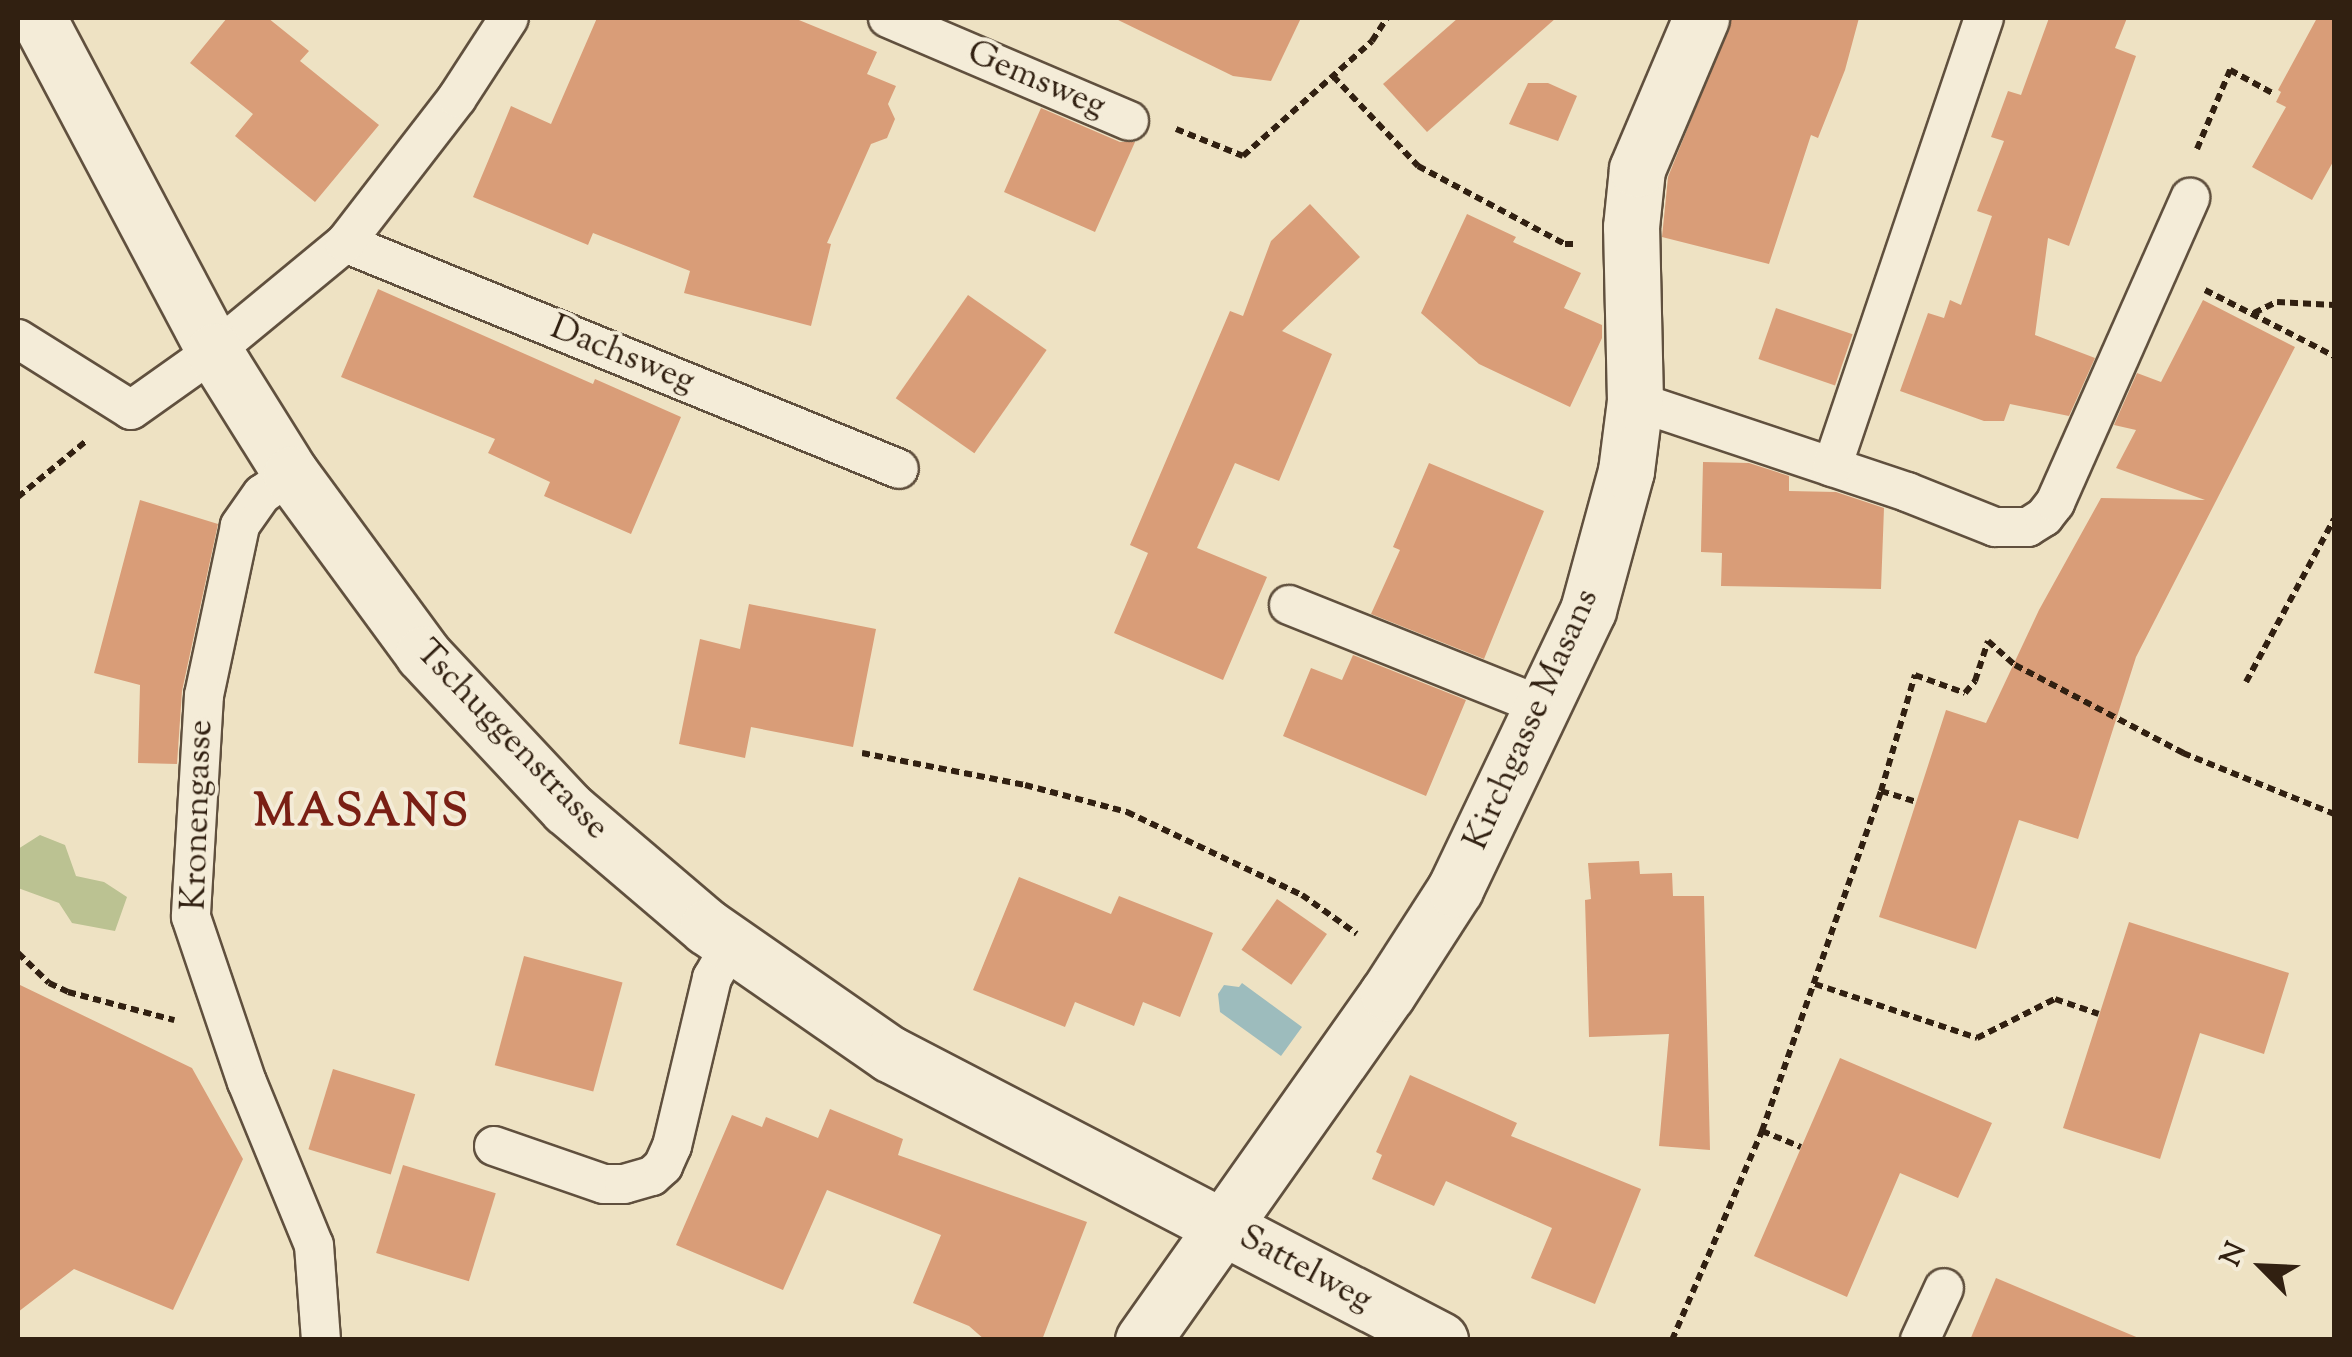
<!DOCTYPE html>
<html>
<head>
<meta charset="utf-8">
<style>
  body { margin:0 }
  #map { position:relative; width:2352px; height:1357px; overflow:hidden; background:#eee2c3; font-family:"Sorts Mill Goudy",serif }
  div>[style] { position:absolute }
  .green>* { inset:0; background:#bbc292 }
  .water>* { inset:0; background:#9dbcbd }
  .building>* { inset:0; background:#d99d78; transform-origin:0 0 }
  .path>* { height:6px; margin-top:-3px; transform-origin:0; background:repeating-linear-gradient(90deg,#312011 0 8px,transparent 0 13px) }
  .roads { filter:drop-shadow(2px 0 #60503e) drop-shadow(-2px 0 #60503e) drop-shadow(0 2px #60503e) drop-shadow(0 -2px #60503e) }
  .lane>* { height:38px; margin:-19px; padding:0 19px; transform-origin:19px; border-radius:19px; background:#f4ecd8 }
  .street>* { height:55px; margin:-27.5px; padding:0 27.5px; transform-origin:27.5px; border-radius:27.5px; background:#f4ecd8 }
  span { translate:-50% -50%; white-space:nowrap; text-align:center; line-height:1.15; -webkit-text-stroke:8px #f4ecd8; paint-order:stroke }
  .street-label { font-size:35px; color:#312011 }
  .district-label { font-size:45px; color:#7a1f14; font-weight:700; letter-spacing:2.5px }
  .frame { position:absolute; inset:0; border:20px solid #312011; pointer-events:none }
  .north { position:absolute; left:2212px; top:1217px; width:100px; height:100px; -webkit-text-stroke:8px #f4ecd8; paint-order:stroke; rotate:294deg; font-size:28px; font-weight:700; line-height:40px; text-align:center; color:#312011 }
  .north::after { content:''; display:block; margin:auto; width:35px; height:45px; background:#312011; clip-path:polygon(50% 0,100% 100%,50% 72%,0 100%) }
</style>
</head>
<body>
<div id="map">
  <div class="green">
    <div style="clip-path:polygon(40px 835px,65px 845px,76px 876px,104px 882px,127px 897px,115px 931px,72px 923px,59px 903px,18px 888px,18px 849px)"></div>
  </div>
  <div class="water">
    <div style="clip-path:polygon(1242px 983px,1302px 1027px,1281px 1056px,1220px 1012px,1218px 994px,1224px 985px,1239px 987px)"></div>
  </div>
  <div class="building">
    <div style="clip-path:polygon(227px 18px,268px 18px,309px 51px,300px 61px,379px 125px,315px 202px,235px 136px,253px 114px,190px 63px)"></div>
    <div style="clip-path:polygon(597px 18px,794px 18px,877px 52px,867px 74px,896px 86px,888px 104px,895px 119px,887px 138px,871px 144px,827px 243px,831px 244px,811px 326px,684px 293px,690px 271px,593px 233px,588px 245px,473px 197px,511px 106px,551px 124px)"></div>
    <div style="clip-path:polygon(1114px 18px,1301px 18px,1271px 81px,1233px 76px)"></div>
    <div style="clip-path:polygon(1458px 18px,1556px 18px,1427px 132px,1383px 84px)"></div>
    <div style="clip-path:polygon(1732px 18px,1859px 18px,1845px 70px,1818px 138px,1811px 135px,1769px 264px,1662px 237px,1668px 177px)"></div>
    <div style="clip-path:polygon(2049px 18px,2127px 18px,2115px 48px,2136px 56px,2069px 246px,2048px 238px,2035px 335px,2095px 358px,2069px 416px,2010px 404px,2004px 421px,1984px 421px,1900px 391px,1928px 313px,1944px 318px,1950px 300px,1961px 305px,1992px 216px,1977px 211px,2004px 141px,1991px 137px,2008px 91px,2021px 95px)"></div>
    <div style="clip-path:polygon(2317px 18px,2334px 18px,2334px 160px,2312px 200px,2252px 167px,2286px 107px,2276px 102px,2281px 92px,2278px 90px)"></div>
    <div style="clip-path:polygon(1528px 83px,1548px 83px,1577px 96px,1558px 141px,1509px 124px)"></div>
    <div style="clip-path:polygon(1041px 108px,1120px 142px,1135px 142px,1095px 232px,1004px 192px)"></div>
    <div style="clip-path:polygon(1310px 204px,1360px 257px,1282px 331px,1332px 354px,1279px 481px,1235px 463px,1197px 548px,1267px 577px,1223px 680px,1114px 633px,1148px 553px,1130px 545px,1230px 311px,1243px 316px,1271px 241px)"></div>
    <div style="clip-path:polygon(1467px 214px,1516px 237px,1513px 242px,1581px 273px,1564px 308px,1602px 325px,1602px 338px,1570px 407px,1479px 364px,1421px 313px)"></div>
    <div style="clip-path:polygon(378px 289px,593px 384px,595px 379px,681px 417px,631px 534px,544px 496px,550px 482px,488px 453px,495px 439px,341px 377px)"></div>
    <div style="left:968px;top:295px;width:96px;height:126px;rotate:35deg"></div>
    <div style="clip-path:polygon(2203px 300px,2295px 347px,2136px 657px,2078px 839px,2019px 820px,1976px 949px,1879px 917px,1946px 710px,1986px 723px,2039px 610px,2101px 498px,2205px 500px,2116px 468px,2136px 430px,2114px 425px,2137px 373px,2161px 382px)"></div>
    <div style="left:1776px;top:308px;width:81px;height:54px;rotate:19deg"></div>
    <div style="clip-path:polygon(1703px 462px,1749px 463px,1789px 476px,1789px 491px,1836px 492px,1884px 508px,1881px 589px,1721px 586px,1722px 553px,1701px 552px)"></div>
    <div style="clip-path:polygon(1429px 463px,1544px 511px,1484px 659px,1371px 614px,1400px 550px,1393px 547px)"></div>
    <div style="clip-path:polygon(140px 500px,218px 524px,182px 691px,177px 764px,138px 763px,140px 685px,94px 673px)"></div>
    <div style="clip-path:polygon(749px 604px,876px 629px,853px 747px,751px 727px,745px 758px,679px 744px,700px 639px,740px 649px)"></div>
    <div style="clip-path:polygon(1353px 655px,1466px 700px,1426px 796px,1283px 736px,1311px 668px,1342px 680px)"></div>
    <div style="clip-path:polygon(1639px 861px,1640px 874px,1672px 873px,1673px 896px,1704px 896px,1710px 1150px,1659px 1146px,1669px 1034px,1589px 1037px,1585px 900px,1591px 899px,1588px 863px)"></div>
    <div style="clip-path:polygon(1019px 877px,1111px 914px,1119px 896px,1213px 933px,1180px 1017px,1143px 1002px,1134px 1026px,1075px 1002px,1065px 1027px,973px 990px)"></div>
    <div style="left:1277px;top:899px;width:61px;height:62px;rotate:35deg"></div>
    <div style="clip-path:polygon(2129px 922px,2289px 973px,2264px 1054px,2200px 1033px,2160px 1159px,2063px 1128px)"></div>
    <div style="left:524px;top:956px;width:102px;height:113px;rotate:15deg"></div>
    <div style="clip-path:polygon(18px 984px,192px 1068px,243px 1159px,173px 1310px,74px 1269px,18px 1312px)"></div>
    <div style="clip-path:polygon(1840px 1058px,1992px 1123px,1958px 1198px,1900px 1173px,1847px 1297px,1754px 1256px)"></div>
    <div style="left:333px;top:1069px;width:86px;height:84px;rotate:17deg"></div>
    <div style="clip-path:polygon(1410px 1075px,1517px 1123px,1511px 1136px,1641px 1189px,1595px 1304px,1531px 1278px,1552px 1228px,1446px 1181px,1434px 1206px,1372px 1179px,1382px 1155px,1376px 1152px)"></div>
    <div style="clip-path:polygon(830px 1109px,903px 1139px,898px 1155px,1087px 1222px,1042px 1340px,985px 1340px,969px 1326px,913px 1303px,941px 1235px,827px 1190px,783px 1290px,676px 1245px,732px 1115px,762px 1127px,766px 1117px,818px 1138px)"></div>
    <div style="left:403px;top:1165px;width:97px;height:92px;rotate:17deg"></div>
    <div style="clip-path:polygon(1996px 1278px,2141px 1339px,2141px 1340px,1970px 1340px)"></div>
  </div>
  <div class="path">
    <div style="left:1333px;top:76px;width:124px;rotate:46.6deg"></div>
    <div style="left:1418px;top:166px;width:166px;rotate:28deg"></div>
    <div style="left:1565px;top:244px;width:8px"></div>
    <div style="left:1176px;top:129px;width:72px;rotate:21.9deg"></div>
    <div style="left:1243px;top:156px;width:173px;rotate:-41.7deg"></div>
    <div style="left:1372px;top:41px;width:27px;rotate:-57deg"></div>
    <div style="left:2197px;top:149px;width:86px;rotate:-67.3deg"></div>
    <div style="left:2230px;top:70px;width:50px;rotate:28.6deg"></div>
    <div style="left:2205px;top:290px;width:145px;rotate:27.1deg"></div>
    <div style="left:2254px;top:313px;width:25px;rotate:-26deg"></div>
    <div style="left:2277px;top:302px;width:57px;rotate:3deg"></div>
    <div style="left:18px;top:497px;width:87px;rotate:-39.4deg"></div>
    <div style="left:2246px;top:682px;width:185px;rotate:-61.6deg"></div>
    <div style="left:862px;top:753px;width:166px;rotate:11.1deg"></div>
    <div style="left:1025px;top:785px;width:106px;rotate:14.8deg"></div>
    <div style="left:1127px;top:812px;width:194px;rotate:25.4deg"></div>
    <div style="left:1302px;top:895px;width:67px;rotate:35.3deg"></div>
    <div style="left:1881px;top:791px;width:37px;rotate:17deg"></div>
    <div style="left:18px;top:953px;width:43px;rotate:44.1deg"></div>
    <div style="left:49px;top:983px;width:21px;rotate:25deg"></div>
    <div style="left:68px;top:992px;width:110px;rotate:14.8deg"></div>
    <div style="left:1815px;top:984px;width:171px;rotate:18.4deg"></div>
    <div style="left:1977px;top:1038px;width:87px;rotate:-26.6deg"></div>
    <div style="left:2055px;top:999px;width:46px;rotate:18.8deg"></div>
    <div style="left:1762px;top:1131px;width:42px;rotate:22.3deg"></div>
    <div style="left:1672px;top:1340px;width:228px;rotate:-66.7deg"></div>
    <div style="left:1762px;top:1131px;width:360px;rotate:-70.7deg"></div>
    <div style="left:1881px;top:791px;width:121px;rotate:-73.7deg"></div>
    <div style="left:1915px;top:675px;width:53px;rotate:19.8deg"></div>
    <div style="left:1965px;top:693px;width:16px;rotate:-50deg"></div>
    <div style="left:1975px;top:681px;width:42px;rotate:-72deg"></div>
    <div style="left:1988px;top:641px;width:36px;rotate:42deg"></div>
    <div style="left:2015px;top:665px;width:190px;rotate:27.6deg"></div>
    <div style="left:2183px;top:753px;width:163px;rotate:22deg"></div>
  </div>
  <div class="roads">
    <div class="lane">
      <div style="left:888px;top:18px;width:262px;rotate:23.1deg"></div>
      <div style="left:345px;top:243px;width:598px;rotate:22.19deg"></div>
      <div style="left:18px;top:339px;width:133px;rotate:32.1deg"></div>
      <div style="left:131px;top:410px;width:102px;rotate:-35.4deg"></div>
      <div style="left:214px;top:351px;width:170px;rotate:-39.5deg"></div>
      <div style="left:345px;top:243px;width:183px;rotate:-52.3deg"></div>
      <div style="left:457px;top:98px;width:95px;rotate:-57deg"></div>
      <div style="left:1635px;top:401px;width:287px;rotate:18.5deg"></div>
      <div style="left:1907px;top:492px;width:95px;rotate:21.7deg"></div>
      <div style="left:1995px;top:527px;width:33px"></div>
      <div style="left:2028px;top:527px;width:19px;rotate:-32deg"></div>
      <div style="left:2044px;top:517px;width:18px;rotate:-52deg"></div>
      <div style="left:2055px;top:503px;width:334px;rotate:-66.1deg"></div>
      <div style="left:1832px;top:467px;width:474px;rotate:-71.3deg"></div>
      <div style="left:291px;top:474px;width:35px;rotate:145deg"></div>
      <div style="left:262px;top:494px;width:39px;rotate:125deg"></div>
      <div style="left:240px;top:526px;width:173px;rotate:102deg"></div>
      <div style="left:204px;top:695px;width:222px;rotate:93.4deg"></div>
      <div style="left:191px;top:917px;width:174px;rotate:71.3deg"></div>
      <div style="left:247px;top:1082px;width:176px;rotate:67.7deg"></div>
      <div style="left:314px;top:1245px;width:95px;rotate:85.8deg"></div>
      <div style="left:1289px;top:605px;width:275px;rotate:21.8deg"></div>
      <div style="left:494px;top:1146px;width:116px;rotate:19.1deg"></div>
      <div style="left:604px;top:1184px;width:20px"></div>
      <div style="left:624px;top:1184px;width:29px;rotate:-16deg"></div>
      <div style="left:652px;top:1176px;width:15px;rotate:-42deg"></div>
      <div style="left:663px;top:1166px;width:22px;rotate:-66deg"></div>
      <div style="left:672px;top:1146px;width:173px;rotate:-76.6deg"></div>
      <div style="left:712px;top:978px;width:38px;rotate:-60deg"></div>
      <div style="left:1920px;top:1340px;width:57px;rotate:-65.2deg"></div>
    </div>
    <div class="street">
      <div style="left:38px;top:18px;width:377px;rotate:62.1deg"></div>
      <div style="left:214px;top:351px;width:145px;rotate:58deg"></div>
      <div style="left:291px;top:474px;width:223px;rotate:53.7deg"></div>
      <div style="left:423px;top:654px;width:211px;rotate:46.9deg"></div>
      <div style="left:567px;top:808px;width:184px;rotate:40.4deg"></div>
      <div style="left:707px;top:927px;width:223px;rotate:34.8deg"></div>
      <div style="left:890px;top:1054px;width:620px;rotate:27.47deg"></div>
      <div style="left:1143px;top:1340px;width:425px;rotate:-54.8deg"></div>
      <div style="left:1388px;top:993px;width:124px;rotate:-57.2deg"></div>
      <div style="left:1455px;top:889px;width:309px;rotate:-64.5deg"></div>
      <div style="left:1588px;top:610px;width:144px;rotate:-74.7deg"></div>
      <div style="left:1626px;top:471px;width:71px;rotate:-82.7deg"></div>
      <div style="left:1635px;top:401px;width:174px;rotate:-91.3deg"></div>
      <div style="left:1631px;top:227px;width:58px;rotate:-84.1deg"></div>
      <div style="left:1637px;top:169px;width:164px;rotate:-67deg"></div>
    </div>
  </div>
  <div class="street-label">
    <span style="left:1036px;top:81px;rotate:23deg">Gemsweg</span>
    <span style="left:622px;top:356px;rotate:22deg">Dachsweg</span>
    <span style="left:1533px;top:720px;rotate:-66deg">Kirchgasse Masans</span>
    <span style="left:511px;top:741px;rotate:46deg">Tschuggenstrasse</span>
    <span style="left:199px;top:815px;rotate:-88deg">Kronengasse</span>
    <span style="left:1305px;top:1270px;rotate:28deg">Sattelweg</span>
  </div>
  <div class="district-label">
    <span style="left:362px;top:815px">MASANS</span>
  </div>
  <div class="frame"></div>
  <div class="north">N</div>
</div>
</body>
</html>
